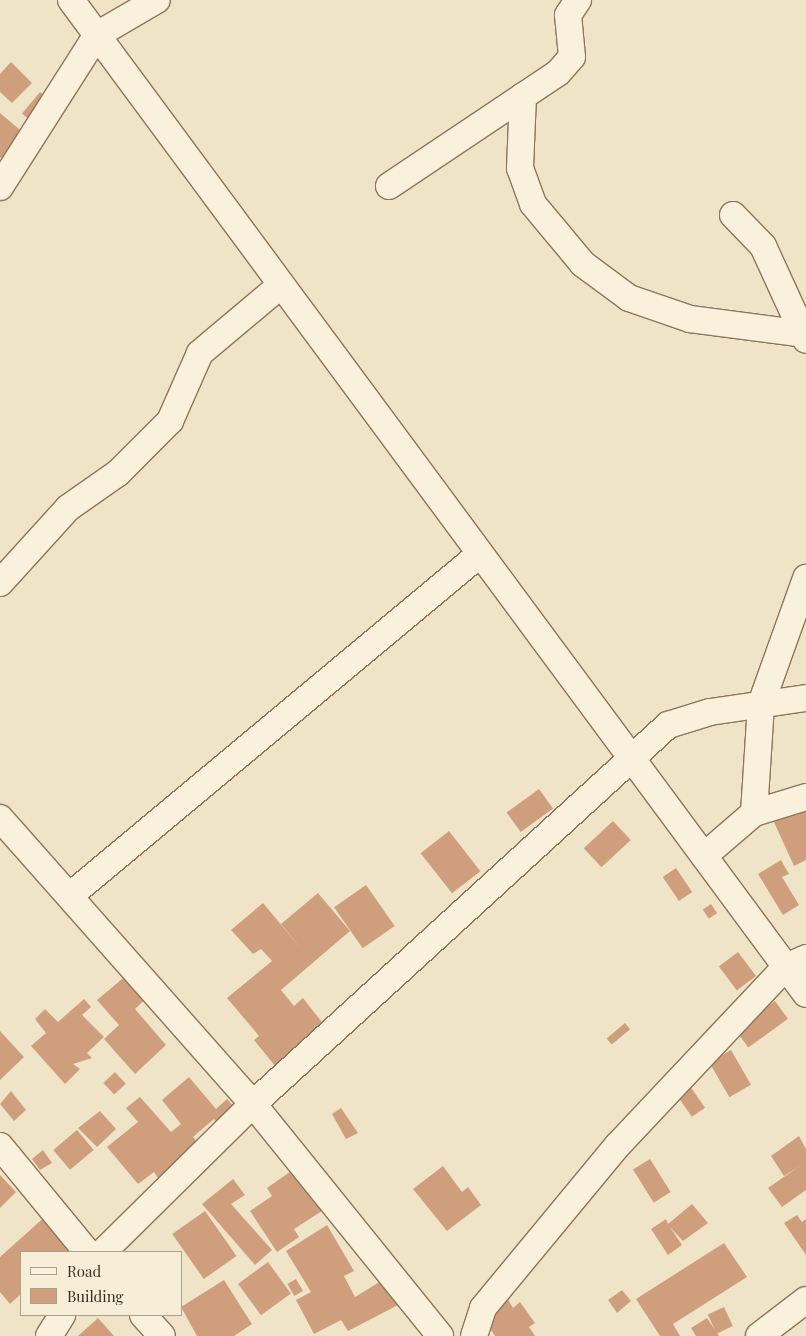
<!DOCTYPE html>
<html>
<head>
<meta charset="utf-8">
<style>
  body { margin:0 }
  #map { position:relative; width:806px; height:1336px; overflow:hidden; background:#f0e4c8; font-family:"Playfair Display",serif }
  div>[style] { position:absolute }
  .building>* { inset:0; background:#cf9f7d; transform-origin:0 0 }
  .roads { filter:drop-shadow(1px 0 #8d765c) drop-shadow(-1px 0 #8d765c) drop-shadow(0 1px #8d765c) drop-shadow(0 -1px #8d765c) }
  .minor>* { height:26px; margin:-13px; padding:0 13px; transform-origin:13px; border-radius:13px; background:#faf1dc }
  span { translate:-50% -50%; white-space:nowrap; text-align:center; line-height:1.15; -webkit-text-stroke:5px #f7eed8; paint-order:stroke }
  .legend { position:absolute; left:20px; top:1251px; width:162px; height:65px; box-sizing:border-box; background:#f7eed8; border:1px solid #ada18e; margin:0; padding:6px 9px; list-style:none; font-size:15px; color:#3d2e20 }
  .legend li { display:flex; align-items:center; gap:10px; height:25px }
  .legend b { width:25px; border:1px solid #ada18e }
</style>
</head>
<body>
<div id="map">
  <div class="building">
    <div style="clip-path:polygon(11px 62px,32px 83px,12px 103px,0 92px,0 74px)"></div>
    <div style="left:40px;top:92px;width:17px;height:28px;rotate:40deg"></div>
    <div style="clip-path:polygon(0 113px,26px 135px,4px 160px,0 157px)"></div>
    <div style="left:539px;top:789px;width:24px;height:40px;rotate:54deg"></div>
    <div style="clip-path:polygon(806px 807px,806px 860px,794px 866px,773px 820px)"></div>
    <div style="left:613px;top:821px;width:26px;height:40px;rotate:47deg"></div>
    <div style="left:449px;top:831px;width:51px;height:36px;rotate:52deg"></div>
    <div style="clip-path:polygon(781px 860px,789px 874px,782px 877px,799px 905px,783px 915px,758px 874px)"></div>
    <div style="left:676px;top:868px;width:29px;height:16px;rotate:56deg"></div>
    <div style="left:366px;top:885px;width:50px;height:39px;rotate:55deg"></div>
    <div style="clip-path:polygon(318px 893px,350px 931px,281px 990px,294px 1006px,303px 998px,325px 1026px,276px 1067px,254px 1040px,259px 1036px,227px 998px,272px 961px,261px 949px,253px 954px,231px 930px,263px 903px,303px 951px,281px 924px)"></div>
    <div style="left:711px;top:904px;width:11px;height:10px;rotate:56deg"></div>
    <div style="left:738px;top:952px;width:30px;height:24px;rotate:53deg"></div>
    <div style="clip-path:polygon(134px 969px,153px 992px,135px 1009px,166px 1045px,135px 1074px,104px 1039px,119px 1025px,97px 1000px)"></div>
    <div style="clip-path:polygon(84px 999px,91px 1007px,82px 1015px,104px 1037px,87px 1053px,92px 1058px,73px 1064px,80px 1069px,65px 1084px,31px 1046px,46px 1033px,35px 1019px,45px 1009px,58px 1022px)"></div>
    <div style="left:775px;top:1001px;width:22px;height:49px;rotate:54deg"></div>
    <div style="left:625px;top:1023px;width:8px;height:24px;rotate:50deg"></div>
    <div style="clip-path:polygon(0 1031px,24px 1057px,0 1080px)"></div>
    <div style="left:731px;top:1050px;width:40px;height:25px;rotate:60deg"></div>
    <div style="left:115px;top:1072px;width:16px;height:16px;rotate:47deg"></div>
    <div style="clip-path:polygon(189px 1077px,216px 1109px,227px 1099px,238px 1111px,220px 1126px,214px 1119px,193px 1137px,198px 1143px,176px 1165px,158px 1178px,154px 1172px,138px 1184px,107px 1147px,138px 1122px,126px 1108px,140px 1097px,171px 1132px,181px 1124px,162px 1100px)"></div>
    <div style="left:685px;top:1079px;width:35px;height:16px;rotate:55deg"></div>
    <div style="clip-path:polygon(11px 1091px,26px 1110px,14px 1121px,0 1104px)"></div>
    <div style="clip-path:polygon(341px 1108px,358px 1133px,346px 1139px,332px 1114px)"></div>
    <div style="clip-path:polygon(100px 1111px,116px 1129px,97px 1147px,78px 1128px)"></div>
    <div style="left:77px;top:1130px;width:26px;height:31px;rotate:50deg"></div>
    <div style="clip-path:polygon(799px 1136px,806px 1149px,806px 1190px,782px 1207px,768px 1188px,801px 1165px,784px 1176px,771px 1156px)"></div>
    <div style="clip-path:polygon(43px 1150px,52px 1163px,40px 1170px,32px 1159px)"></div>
    <div style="left:650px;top:1159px;width:39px;height:20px;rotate:58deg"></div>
    <div style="clip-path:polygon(443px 1166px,462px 1192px,468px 1187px,481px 1205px,447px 1231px,413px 1189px)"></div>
    <div style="clip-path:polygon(294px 1169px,322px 1211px,294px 1229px,299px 1237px,277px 1252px,250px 1211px,272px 1196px,267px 1188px)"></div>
    <div style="clip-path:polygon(0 1175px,16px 1192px,0 1208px)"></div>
    <div style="clip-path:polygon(233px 1179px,245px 1195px,231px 1204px,272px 1250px,255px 1265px,202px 1204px)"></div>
    <div style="clip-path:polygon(692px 1204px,708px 1223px,683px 1241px,670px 1227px,682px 1245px,668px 1255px,651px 1229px,666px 1219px,668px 1224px)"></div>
    <div style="left:205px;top:1211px;width:55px;height:40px;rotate:55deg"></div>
    <div style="clip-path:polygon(48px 1214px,75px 1247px,69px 1252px,21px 1252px,21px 1294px,10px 1304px,0 1292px,0 1257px)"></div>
    <div style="clip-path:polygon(797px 1215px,802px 1222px,806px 1219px,806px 1255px,784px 1223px)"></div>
    <div style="clip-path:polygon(327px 1225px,354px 1271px,344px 1276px,355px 1297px,386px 1278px,400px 1304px,348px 1331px,341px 1320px,314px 1334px,296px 1300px,311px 1292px,286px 1251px)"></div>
    <div style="clip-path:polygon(724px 1243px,747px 1277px,673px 1324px,680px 1336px,660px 1336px,636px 1299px)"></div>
    <div style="left:268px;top:1262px;width:39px;height:37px;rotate:54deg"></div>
    <div style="left:296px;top:1279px;width:14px;height:10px;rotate:60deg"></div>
    <div style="clip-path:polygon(224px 1280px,252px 1324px,234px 1336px,197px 1336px,181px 1307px)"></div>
    <div style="clip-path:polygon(622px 1290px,631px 1301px,617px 1313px,608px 1300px)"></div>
    <div style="clip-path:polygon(507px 1298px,513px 1308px,520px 1302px,535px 1323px,529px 1327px,535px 1336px,495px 1336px,481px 1316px)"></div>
    <div style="left:724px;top:1307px;width:21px;height:18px;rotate:65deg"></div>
    <div style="clip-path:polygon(98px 1318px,114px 1336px,78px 1336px)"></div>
    <div style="clip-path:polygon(707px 1318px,719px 1336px,696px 1336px,691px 1328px)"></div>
  </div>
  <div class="roads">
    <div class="minor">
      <div style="left:71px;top:0;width:1236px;rotate:53.52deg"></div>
      <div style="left:523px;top:96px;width:72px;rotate:92.4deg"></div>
      <div style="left:520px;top:168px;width:38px;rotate:70deg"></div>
      <div style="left:533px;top:204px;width:78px;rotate:50.2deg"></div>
      <div style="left:583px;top:264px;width:57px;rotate:36.5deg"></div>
      <div style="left:629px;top:298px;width:65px;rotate:19deg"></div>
      <div style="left:690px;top:319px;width:117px;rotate:7.4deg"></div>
      <div style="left:389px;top:186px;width:203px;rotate:-33.8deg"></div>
      <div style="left:558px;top:73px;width:21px;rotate:-49deg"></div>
      <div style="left:572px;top:57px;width:42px;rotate:-95.4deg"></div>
      <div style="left:568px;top:15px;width:18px;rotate:-56deg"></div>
      <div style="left:0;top:187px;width:180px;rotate:-57.5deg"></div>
      <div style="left:97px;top:35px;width:69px;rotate:-30.3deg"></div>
      <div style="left:733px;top:215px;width:43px;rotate:45.9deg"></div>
      <div style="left:763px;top:246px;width:103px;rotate:65.4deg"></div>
      <div style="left:0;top:583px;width:101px;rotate:-47.8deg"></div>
      <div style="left:68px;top:508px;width:61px;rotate:-35deg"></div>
      <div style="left:118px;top:473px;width:74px;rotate:-45deg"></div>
      <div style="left:170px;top:421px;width:74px;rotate:-66.2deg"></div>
      <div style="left:200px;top:353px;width:106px;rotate:-40deg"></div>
      <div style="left:754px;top:813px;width:109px;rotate:-86.3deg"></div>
      <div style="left:761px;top:704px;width:134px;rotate:-70.3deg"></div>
      <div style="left:0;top:818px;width:382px;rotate:48.5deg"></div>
      <div style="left:253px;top:1104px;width:298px;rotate:51.1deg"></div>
      <div style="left:704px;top:856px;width:66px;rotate:-40.7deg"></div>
      <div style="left:754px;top:813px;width:54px;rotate:-17.1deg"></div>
      <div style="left:72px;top:894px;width:531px;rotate:-39.81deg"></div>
      <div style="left:0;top:1146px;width:137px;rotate:50.6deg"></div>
      <div style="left:103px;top:1252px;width:211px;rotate:-44.6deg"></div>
      <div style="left:253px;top:1104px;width:562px;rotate:-42.4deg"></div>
      <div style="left:668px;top:725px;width:44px;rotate:-17.2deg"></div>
      <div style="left:710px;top:712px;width:97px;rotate:-8.3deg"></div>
      <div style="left:143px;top:1315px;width:28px;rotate:48deg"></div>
      <div style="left:49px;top:1336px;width:25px;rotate:-58deg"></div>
      <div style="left:474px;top:1336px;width:29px;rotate:-72deg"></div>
      <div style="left:483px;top:1308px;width:212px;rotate:-50.4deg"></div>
      <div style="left:618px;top:1145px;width:245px;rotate:-46.7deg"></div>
      <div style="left:786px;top:967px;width:22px;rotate:-24deg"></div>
      <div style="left:759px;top:1336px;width:59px;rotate:-37.5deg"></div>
    </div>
  </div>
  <ul class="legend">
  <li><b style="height:6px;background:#faf1dc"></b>Road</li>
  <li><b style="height:14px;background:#cf9f7d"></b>Building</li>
  </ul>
</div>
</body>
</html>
